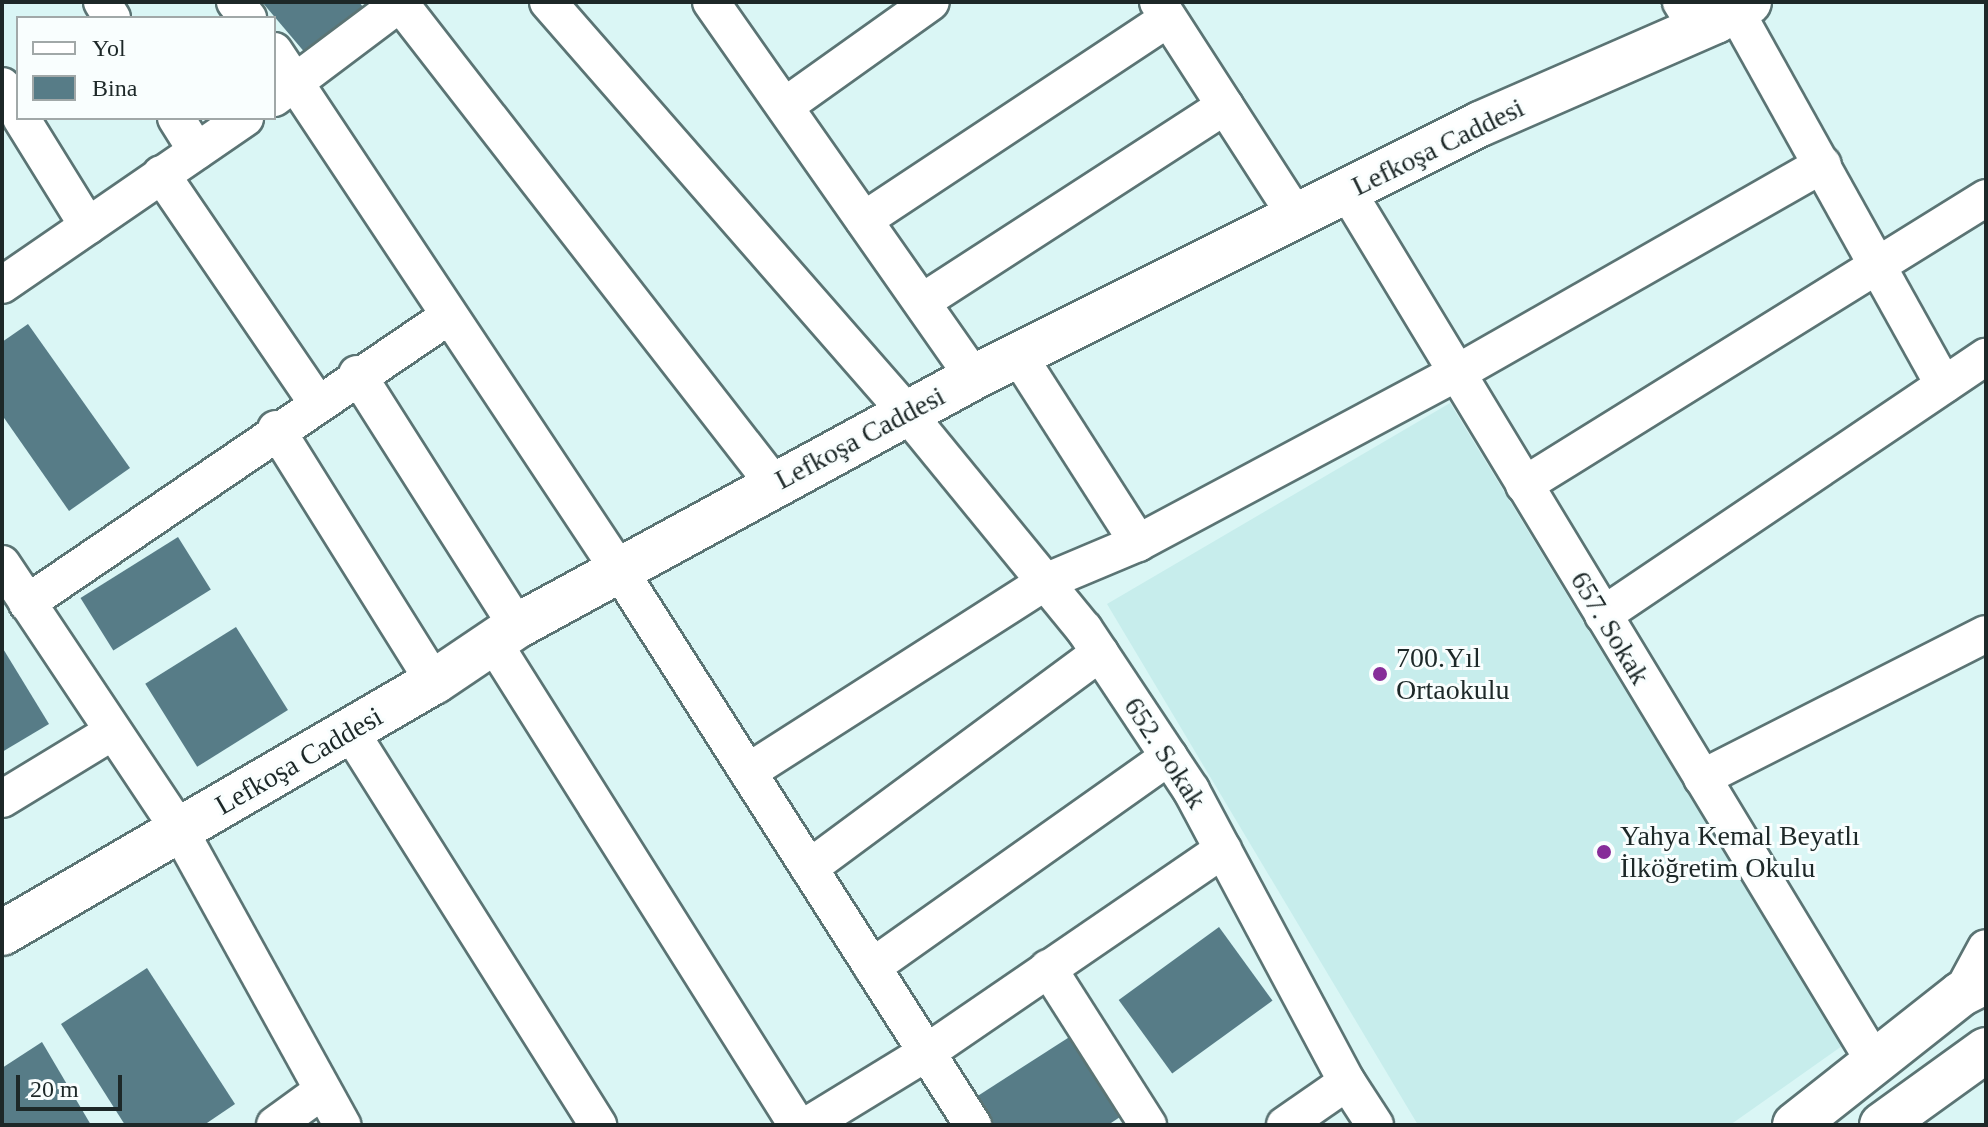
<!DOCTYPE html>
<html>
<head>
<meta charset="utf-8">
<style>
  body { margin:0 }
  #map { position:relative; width:1988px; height:1127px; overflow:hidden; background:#daf6f5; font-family:Georgia,serif }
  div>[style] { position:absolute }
  .built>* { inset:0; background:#c7edec }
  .building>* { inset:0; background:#577c87; transform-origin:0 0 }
  .roads { filter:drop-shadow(2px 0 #5b7474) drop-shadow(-2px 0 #5b7474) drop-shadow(0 2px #5b7474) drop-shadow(0 -2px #5b7474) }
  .street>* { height:36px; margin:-18px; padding:0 18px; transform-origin:18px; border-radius:18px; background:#fff }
  .secondary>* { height:44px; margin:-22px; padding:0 22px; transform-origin:22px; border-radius:22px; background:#fff }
  .dots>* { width:22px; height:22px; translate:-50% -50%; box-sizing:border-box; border:4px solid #f9fefe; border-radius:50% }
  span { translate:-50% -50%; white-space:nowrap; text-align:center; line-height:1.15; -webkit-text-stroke:6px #f9fefe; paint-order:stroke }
  .street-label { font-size:28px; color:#1d2828 }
  .poi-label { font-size:28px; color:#1d2828 }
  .left { translate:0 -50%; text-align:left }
  .frame { position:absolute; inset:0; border:4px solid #1d2828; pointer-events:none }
  .legend { position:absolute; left:16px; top:16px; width:260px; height:104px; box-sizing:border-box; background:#f9fefe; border:2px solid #a1a8a8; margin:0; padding:10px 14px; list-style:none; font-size:24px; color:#1d2828 }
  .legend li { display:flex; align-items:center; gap:16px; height:40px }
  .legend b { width:40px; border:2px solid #a1a8a8 }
  .scale { position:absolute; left:16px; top:1075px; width:106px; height:36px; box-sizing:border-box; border:4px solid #1d2828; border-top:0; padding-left:10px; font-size:24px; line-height:28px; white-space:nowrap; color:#1d2828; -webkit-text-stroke:6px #f9fefe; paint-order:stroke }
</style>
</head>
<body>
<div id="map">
  <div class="built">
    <div style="clip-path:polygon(1450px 403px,1842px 1046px,1730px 1125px,1418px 1125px,1107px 604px)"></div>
  </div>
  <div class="building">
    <div style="clip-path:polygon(262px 2px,359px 2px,368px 13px,312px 61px)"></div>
    <div style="clip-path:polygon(28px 324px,130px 468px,69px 511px,2px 415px,2px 342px)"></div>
    <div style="left:178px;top:537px;width:62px;height:115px;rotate:58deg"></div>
    <div style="left:236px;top:627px;width:98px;height:107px;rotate:58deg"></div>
    <div style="clip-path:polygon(2px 647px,49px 724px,2px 752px)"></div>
    <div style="left:1219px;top:927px;width:91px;height:124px;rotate:54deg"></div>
    <div style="clip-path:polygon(147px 968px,235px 1104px,204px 1125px,125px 1125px,61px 1024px)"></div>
    <div style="clip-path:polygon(1071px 1036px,1123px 1115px,1108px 1125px,990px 1125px,973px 1099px)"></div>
    <div style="clip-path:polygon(42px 1042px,91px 1125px,2px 1125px,2px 1068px)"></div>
  </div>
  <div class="roads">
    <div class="street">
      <div style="left:102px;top:2px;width:19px;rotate:58deg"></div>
      <div style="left:235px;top:2px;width:21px;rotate:51deg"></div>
      <div style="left:399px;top:2px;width:611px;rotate:52.12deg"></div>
      <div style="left:548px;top:2px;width:546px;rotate:48.86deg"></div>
      <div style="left:907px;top:413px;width:279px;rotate:50.7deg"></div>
      <div style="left:1084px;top:629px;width:193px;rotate:56.4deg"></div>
      <div style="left:1191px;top:790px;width:331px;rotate:61.9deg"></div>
      <div style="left:1347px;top:1082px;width:51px;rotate:56.9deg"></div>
      <div style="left:711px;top:2px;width:458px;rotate:55deg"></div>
      <div style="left:1158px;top:2px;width:255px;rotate:57.2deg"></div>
      <div style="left:1681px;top:2px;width:32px;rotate:58deg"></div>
      <div style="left:1735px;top:10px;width:429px;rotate:60.9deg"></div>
      <div style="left:274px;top:51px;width:627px;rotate:56.39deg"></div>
      <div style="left:621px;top:573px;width:655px;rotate:57.48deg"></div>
      <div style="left:2px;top:86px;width:31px;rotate:58deg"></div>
      <div style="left:274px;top:98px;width:160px;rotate:-36.9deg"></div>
      <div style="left:785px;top:106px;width:179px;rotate:-35.5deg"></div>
      <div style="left:21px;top:118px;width:127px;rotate:58.2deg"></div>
      <div style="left:176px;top:118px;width:39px;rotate:58deg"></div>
      <div style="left:161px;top:174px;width:277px;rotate:55.7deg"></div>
      <div style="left:1347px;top:191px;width:1021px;rotate:58.79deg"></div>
      <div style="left:864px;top:220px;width:364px;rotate:-33.5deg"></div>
      <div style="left:2px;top:285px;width:295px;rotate:-34.5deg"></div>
      <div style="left:922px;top:302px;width:361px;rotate:-32.9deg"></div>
      <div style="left:1018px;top:355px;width:223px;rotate:57.4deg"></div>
      <div style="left:357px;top:374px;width:299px;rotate:57.6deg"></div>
      <div style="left:276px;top:429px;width:298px;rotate:58deg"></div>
      <div style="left:1524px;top:485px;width:544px;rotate:-31.85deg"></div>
      <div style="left:2px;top:564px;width:321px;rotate:56.3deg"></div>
      <div style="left:180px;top:831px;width:336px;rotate:61.1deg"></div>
      <div style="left:27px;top:603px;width:510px;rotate:-34.22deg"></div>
      <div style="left:1603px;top:615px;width:462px;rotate:-34deg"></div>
      <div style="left:493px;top:642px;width:571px;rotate:57.81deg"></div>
      <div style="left:350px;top:731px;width:466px;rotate:57.8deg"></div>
      <div style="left:748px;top:772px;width:353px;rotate:-32.6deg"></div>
      <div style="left:1045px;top:582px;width:101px;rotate:-22.8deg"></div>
      <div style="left:1138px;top:543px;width:361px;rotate:-28.1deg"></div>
      <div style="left:1457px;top:373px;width:421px;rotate:-29.7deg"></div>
      <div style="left:1702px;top:778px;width:318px;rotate:-26.9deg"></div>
      <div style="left:2px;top:799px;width:129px;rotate:-31.3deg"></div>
      <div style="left:809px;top:868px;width:362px;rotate:-36.5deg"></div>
      <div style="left:872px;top:967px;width:364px;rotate:-35.3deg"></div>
      <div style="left:1048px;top:968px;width:186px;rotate:57.5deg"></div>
      <div style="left:1961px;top:994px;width:52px;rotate:-61.5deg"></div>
      <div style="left:275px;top:1125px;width:58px;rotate:-35.9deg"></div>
      <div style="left:808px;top:1125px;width:138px;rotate:-31.4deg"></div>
      <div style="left:926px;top:1053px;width:360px;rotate:-34.4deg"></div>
      <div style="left:1285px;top:1125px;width:75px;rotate:-34.7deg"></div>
    </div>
    <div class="secondary">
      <div style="left:2px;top:933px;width:500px;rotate:-30.2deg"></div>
      <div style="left:434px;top:682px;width:100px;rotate:-34deg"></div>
      <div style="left:517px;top:626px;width:520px;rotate:-28.58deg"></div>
      <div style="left:974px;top:377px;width:566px;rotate:-26.57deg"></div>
      <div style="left:1480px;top:124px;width:257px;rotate:-23.6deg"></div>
      <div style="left:1716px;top:21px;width:38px;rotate:-30deg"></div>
      <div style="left:1795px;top:1125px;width:211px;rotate:-38.3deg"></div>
      <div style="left:1961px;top:994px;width:28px;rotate:-27deg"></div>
      <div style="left:1882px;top:1125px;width:128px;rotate:-35.8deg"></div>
    </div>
  </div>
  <div class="dots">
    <div style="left:1380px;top:674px;background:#862d99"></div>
    <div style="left:1604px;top:852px;background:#862d99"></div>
  </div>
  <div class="street-label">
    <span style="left:1438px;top:147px;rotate:-26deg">Lefkoşa Caddesi</span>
    <span style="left:860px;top:438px;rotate:-28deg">Lefkoşa Caddesi</span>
    <span style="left:1610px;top:628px;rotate:59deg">657. Sokak</span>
    <span style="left:1165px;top:753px;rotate:57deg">652. Sokak</span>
    <span style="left:299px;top:761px;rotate:-30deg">Lefkoşa Caddesi</span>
  </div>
  <div class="poi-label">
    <span class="left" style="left:1396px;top:674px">700.Yıl<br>Ortaokulu</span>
    <span class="left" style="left:1620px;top:852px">Yahya Kemal Beyatlı<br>İlköğretim Okulu</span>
  </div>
  <div class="frame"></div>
  <ul class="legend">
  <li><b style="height:10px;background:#fff"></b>Yol</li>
  <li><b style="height:22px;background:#577c87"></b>Bina</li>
  </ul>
  <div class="scale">20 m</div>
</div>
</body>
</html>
